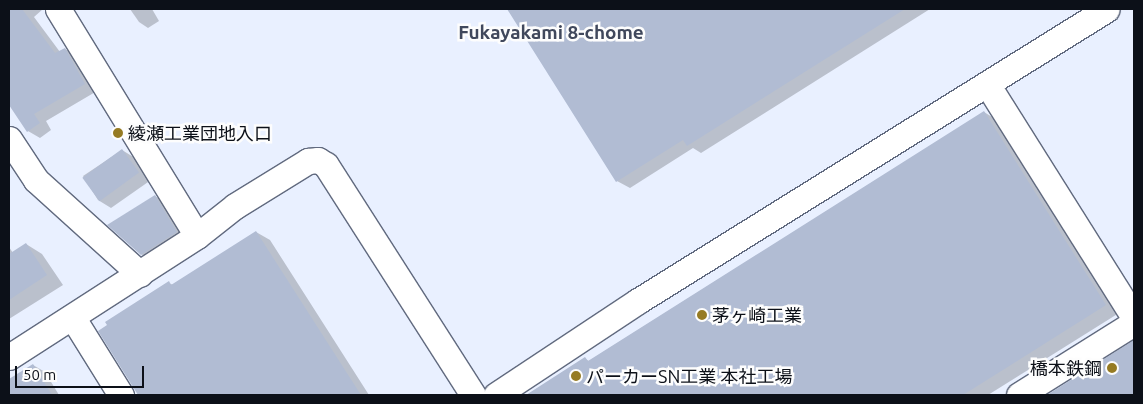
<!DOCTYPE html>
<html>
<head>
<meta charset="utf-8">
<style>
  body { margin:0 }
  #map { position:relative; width:1143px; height:404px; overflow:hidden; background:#e9f0ff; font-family:Ubuntu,"Noto Sans JP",sans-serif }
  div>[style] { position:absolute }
  .shadow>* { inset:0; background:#0003 }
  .building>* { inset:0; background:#b1bcd3; transform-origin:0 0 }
  .roads { filter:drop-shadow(1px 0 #616a7f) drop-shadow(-1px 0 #616a7f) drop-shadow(0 1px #616a7f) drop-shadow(0 -1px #616a7f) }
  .minor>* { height:25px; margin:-12.5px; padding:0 12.5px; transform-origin:12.5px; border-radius:12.5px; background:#fff }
  .dots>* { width:14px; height:14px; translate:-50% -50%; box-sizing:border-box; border:2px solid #fdfdfd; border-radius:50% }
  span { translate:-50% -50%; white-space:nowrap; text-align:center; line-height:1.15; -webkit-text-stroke:5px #fdfdfd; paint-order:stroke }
  .poi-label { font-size:18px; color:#0c1018 }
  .left { translate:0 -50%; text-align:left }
  .right { translate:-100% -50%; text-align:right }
  .neighbourhood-label { font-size:19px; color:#40485c; font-weight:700 }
  .frame { position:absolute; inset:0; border:10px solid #0c1018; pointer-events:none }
  .scale { position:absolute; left:15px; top:366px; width:129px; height:22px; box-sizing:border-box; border:2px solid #0c1018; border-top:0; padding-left:6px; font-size:15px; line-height:18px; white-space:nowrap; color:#0c1018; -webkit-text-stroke:4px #fdfdfd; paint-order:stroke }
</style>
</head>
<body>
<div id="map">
  <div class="shadow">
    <div style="clip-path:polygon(9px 9px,43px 9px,34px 17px,60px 52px,65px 49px,77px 56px,97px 91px,46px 121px,51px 130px,40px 138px,28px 131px,9px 103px,9px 83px,18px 78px,9px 63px)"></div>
    <div style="clip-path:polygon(130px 9px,152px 9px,159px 21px,148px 28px,139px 22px)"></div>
    <div style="clip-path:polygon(509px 9px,930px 9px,701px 153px,693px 148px,630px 188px,617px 181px)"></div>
    <div style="clip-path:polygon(984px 112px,997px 120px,1119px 313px,988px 395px,528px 395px,585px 359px,589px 361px)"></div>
    <div style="clip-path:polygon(122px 150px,135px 158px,151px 180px,111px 208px,98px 200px,83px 176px)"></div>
    <div style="clip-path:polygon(155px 196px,168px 204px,190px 239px,155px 262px,141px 254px)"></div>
    <div style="clip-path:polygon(256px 232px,270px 240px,369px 395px,140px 395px,100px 332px,169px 283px,173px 285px)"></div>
    <div style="clip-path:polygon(26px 244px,42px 254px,63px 285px,9px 319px,9px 247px,13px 253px)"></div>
    <div style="clip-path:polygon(1134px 342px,1134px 395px,1053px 395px)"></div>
    <div style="clip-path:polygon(33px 365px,45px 372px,59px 395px,9px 395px,9px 382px)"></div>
  </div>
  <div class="building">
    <div style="clip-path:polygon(9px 9px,22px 9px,55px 53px,65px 48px,85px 84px,34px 114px,40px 123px,27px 132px,9px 105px)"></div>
    <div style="clip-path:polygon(507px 9px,905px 9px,687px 146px,683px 140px,616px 182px)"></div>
    <div style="clip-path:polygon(984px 111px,1106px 305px,963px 395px,526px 395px,585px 357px,588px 361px)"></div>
    <div style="left:122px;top:149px;width:29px;height:49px;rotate:54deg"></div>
    <div style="clip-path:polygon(155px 195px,177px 232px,141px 255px,107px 225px)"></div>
    <div style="clip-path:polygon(256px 231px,361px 395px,138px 395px,98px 331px,107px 325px,105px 322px,169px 281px,171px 285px)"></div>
    <div style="clip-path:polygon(26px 243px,47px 275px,9px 300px,9px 254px)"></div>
    <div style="clip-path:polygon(1134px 340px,1134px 395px,1047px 395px)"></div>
    <div style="clip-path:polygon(33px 364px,52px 395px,9px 395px,9px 379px)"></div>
  </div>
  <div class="roads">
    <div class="minor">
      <div style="left:58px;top:9px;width:266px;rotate:58.5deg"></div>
      <div style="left:987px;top:84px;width:275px;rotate:57.8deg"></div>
      <div style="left:9px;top:139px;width:49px;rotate:56.6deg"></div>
      <div style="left:36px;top:180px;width:140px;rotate:42.1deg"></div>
      <div style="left:73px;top:318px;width:91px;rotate:58.1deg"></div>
      <div style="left:9px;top:357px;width:224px;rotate:-32.8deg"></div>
      <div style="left:197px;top:236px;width:48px;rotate:-38.3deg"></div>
      <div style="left:235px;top:206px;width:86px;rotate:-31.7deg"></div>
      <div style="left:308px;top:161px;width:10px;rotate:-6deg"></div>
      <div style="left:318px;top:160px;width:9px;rotate:32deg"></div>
      <div style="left:326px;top:165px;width:273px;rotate:57.4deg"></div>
      <div style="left:496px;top:395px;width:170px;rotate:-33.5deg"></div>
      <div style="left:638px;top:301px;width:552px;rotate:-31.91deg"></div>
      <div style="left:1019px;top:395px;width:136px;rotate:-32.1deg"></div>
    </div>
  </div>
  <div class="dots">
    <div style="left:118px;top:133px;background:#967b23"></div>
    <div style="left:702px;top:315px;background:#967b23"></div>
    <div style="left:1112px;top:368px;background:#967b23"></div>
    <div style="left:576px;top:376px;background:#967b23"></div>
  </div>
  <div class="poi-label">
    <span class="left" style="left:128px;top:133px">綾瀬工業団地入口</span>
    <span class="left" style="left:712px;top:315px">茅ヶ崎工業</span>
    <span class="right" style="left:1102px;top:368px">橋本鉄鋼</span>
    <span class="left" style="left:586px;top:376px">パーカーSN工業 本社工場</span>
  </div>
  <div class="neighbourhood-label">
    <span style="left:551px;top:33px">Fukayakami 8-chome</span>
  </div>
  <div class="frame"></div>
  <div class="scale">50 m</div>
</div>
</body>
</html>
